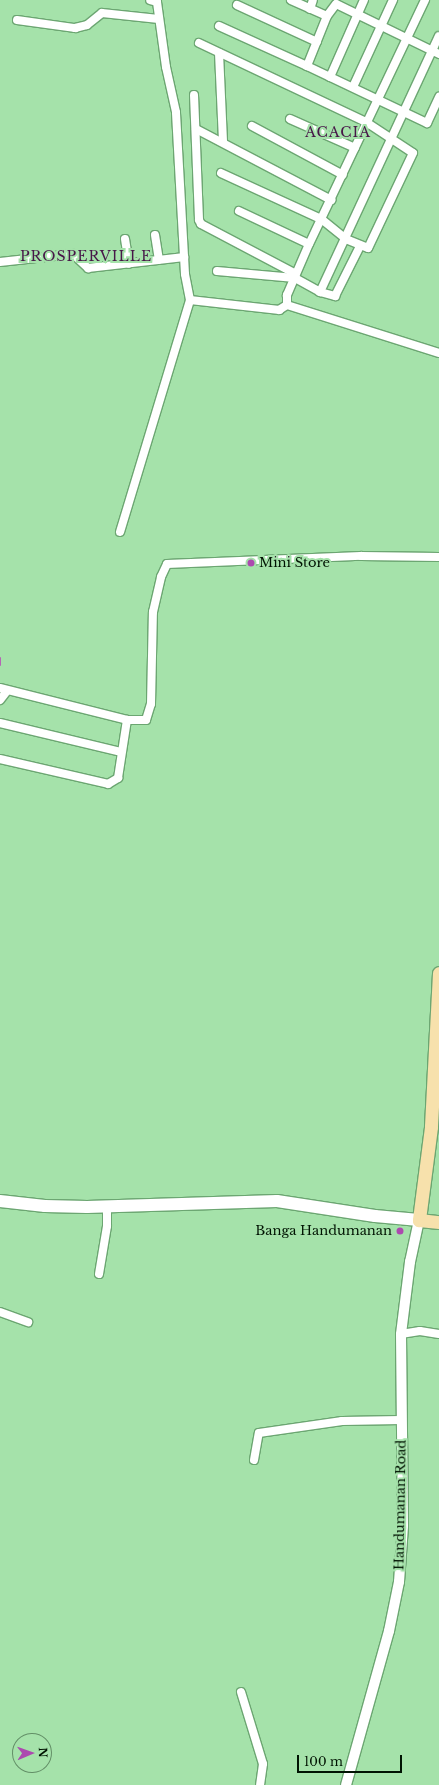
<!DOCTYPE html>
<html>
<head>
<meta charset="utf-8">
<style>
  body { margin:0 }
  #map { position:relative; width:439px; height:1785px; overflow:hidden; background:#a5e2aa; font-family:"Libre Baskerville",serif }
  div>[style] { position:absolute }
  .stream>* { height:2px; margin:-1px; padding:0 1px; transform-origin:1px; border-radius:1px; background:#b565b5 }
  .roads { filter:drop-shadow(1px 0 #6ca672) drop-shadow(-1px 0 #6ca672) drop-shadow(0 1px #6ca672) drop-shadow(0 -1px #6ca672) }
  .minor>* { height:8px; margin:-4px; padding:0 4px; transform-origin:4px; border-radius:4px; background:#fff }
  .tertiary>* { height:10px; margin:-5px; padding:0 5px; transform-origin:5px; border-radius:5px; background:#fff }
  .secondary>* { height:12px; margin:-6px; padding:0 6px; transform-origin:6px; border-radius:6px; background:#fff }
  .primary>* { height:13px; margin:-6.5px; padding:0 6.5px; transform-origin:6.5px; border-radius:6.5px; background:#f7e1ac }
  .dots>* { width:11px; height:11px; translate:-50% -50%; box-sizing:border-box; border:2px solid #a5e2aa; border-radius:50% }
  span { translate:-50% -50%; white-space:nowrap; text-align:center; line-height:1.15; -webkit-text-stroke:4px #a5e2aa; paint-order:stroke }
  .poi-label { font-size:13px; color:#001302 }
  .left { translate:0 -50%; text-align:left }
  .right { translate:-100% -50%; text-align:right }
  .street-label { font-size:13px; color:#001302 }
  .neighbourhood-label { font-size:14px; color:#471748; letter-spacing:1px }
  .north { position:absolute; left:12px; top:1733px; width:40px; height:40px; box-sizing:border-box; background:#a5e2aa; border:1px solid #638f67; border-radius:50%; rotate:88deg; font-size:11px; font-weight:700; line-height:16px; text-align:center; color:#001302 }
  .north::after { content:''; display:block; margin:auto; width:14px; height:18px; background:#ac49af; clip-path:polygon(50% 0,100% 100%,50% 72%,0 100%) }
  .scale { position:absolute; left:297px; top:1755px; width:105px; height:18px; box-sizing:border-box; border:2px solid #001302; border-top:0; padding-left:5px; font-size:12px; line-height:14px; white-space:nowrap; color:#001302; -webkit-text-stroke:3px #a5e2aa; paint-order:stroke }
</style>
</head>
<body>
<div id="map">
  <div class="stream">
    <div style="left:0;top:658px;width:7px;rotate:90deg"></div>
  </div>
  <div class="roads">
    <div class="minor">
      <div style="left:291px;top:0;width:39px;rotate:24deg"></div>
      <div style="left:425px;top:0;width:270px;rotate:115.4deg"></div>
      <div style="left:309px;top:244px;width:56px;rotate:113.3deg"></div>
      <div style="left:287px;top:295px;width:10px;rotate:90deg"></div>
      <div style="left:287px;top:305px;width:159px;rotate:17.5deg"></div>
      <div style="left:237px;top:5px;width:88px;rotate:24.8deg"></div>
      <div style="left:310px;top:9px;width:9px;rotate:-72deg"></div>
      <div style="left:17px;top:20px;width:59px;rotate:7.9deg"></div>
      <div style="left:75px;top:28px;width:12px;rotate:-14deg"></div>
      <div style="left:87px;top:25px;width:19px;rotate:-39deg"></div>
      <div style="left:102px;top:13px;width:57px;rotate:6deg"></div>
      <div style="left:219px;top:26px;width:97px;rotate:24.4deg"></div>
      <div style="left:199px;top:43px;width:185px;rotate:25.3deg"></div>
      <div style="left:366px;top:122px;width:56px;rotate:33.4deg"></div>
      <div style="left:413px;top:153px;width:105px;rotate:115.3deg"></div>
      <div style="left:368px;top:248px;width:24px;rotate:-158deg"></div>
      <div style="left:346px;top:239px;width:32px;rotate:-141deg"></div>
      <div style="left:321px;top:219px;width:110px;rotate:-155.3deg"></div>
      <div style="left:219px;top:53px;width:89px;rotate:87.4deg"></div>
      <div style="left:439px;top:54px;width:114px;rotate:-154.1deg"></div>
      <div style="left:336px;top:4px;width:15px;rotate:127deg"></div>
      <div style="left:327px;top:16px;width:54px;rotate:111.8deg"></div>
      <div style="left:307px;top:66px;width:133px;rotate:25.4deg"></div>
      <div style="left:427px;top:123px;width:29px;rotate:-65deg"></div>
      <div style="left:330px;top:77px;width:84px;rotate:-66.2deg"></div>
      <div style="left:353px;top:87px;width:96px;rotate:-65.3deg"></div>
      <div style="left:194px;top:95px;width:125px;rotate:87.7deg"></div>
      <div style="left:199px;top:220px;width:4px;rotate:63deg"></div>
      <div style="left:201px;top:224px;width:107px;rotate:27.8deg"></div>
      <div style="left:290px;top:119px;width:71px;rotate:24deg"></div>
      <div style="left:252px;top:126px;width:103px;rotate:28.3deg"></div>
      <div style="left:196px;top:129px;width:153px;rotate:27.7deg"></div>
      <div style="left:239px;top:211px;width:77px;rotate:25.2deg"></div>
      <div style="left:155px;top:235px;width:25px;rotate:81deg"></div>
      <div style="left:125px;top:239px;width:25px;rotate:81deg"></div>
      <div style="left:0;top:262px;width:73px;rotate:-6.3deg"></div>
      <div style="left:73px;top:254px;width:21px;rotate:43deg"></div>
      <div style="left:88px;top:268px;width:97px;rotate:-6.5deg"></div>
      <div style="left:217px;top:271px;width:78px;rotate:5.1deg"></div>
      <div style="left:295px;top:278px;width:29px;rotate:29deg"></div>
      <div style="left:320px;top:292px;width:16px;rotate:15deg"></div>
      <div style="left:335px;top:296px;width:56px;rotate:-63.4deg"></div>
      <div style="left:320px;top:292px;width:282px;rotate:-65.1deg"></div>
      <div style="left:190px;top:300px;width:90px;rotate:6.4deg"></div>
      <div style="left:279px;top:310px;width:9px;rotate:-32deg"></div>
      <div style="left:120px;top:532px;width:242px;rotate:-73.2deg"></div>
      <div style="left:190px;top:300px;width:26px;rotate:-101deg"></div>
      <div style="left:185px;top:274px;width:162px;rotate:-93.2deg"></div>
      <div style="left:176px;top:112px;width:46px;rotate:-102.5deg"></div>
      <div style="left:166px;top:67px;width:66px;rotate:-97.9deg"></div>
      <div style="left:157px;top:2px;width:7px;rotate:-164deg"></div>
      <div style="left:0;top:688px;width:131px;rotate:14.1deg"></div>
      <div style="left:127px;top:720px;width:19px"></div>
      <div style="left:146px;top:720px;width:17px;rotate:-73deg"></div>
      <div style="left:151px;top:704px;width:92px;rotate:-88.8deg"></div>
      <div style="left:153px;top:612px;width:36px;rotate:-77deg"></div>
      <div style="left:161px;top:577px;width:14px;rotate:-65deg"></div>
      <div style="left:167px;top:564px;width:194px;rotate:-2.4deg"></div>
      <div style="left:361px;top:556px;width:78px;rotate:0.7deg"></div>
      <div style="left:0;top:700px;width:11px;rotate:-52deg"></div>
      <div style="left:0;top:723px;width:124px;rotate:13.5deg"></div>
      <div style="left:0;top:759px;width:111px;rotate:13deg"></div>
      <div style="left:108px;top:784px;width:12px;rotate:-31deg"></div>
      <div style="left:118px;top:778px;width:59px;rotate:-81.2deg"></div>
      <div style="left:99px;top:1274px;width:49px;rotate:-80.5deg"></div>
      <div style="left:107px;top:1226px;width:19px;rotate:-90deg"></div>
      <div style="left:0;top:1312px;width:30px;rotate:20deg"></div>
      <div style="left:401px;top:1334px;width:19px;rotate:-9deg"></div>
      <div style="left:420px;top:1331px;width:19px;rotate:9deg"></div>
      <div style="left:254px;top:1460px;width:27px;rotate:-80deg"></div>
      <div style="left:259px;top:1433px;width:84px;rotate:-8.2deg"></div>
      <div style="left:342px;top:1421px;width:59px;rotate:-1deg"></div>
      <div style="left:241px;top:1692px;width:75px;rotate:73deg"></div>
      <div style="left:263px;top:1764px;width:21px;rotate:98deg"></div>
    </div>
    <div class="tertiary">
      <div style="left:346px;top:1785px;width:160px;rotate:-74.4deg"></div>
      <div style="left:389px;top:1631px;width:50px;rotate:-78.5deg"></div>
      <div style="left:399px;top:1582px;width:56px;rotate:-85.9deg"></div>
      <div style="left:403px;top:1526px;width:192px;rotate:-90.6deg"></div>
      <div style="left:401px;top:1334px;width:73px;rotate:-82.9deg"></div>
      <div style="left:410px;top:1262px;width:43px;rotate:-77.9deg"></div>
    </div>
    <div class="secondary">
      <div style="left:0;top:1201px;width:45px;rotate:6.3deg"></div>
      <div style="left:45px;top:1206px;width:42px;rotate:1.4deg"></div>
      <div style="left:87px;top:1207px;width:190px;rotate:-1.8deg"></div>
      <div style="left:277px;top:1201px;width:99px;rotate:8.7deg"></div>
      <div style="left:375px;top:1216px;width:44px;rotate:5.2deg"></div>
    </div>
    <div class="primary">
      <div style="left:439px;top:973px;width:154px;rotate:93deg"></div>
      <div style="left:431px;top:1127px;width:94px;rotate:97.4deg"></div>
      <div style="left:419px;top:1220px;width:20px;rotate:6deg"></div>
    </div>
  </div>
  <div class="dots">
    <div style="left:251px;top:563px;background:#ac49af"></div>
    <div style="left:400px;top:1231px;background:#ac49af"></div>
  </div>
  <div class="poi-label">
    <span class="left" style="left:259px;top:563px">Mini Store</span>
    <span class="right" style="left:392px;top:1231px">Banga Handumanan</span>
  </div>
  <div class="street-label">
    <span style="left:401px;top:1505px;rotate:-89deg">Handumanan Road</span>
  </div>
  <div class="neighbourhood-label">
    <span style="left:338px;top:132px">ACACIA</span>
    <span style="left:86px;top:256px">PROSPERVILLE</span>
  </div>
  <div class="north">N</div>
  <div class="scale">100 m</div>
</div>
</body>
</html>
